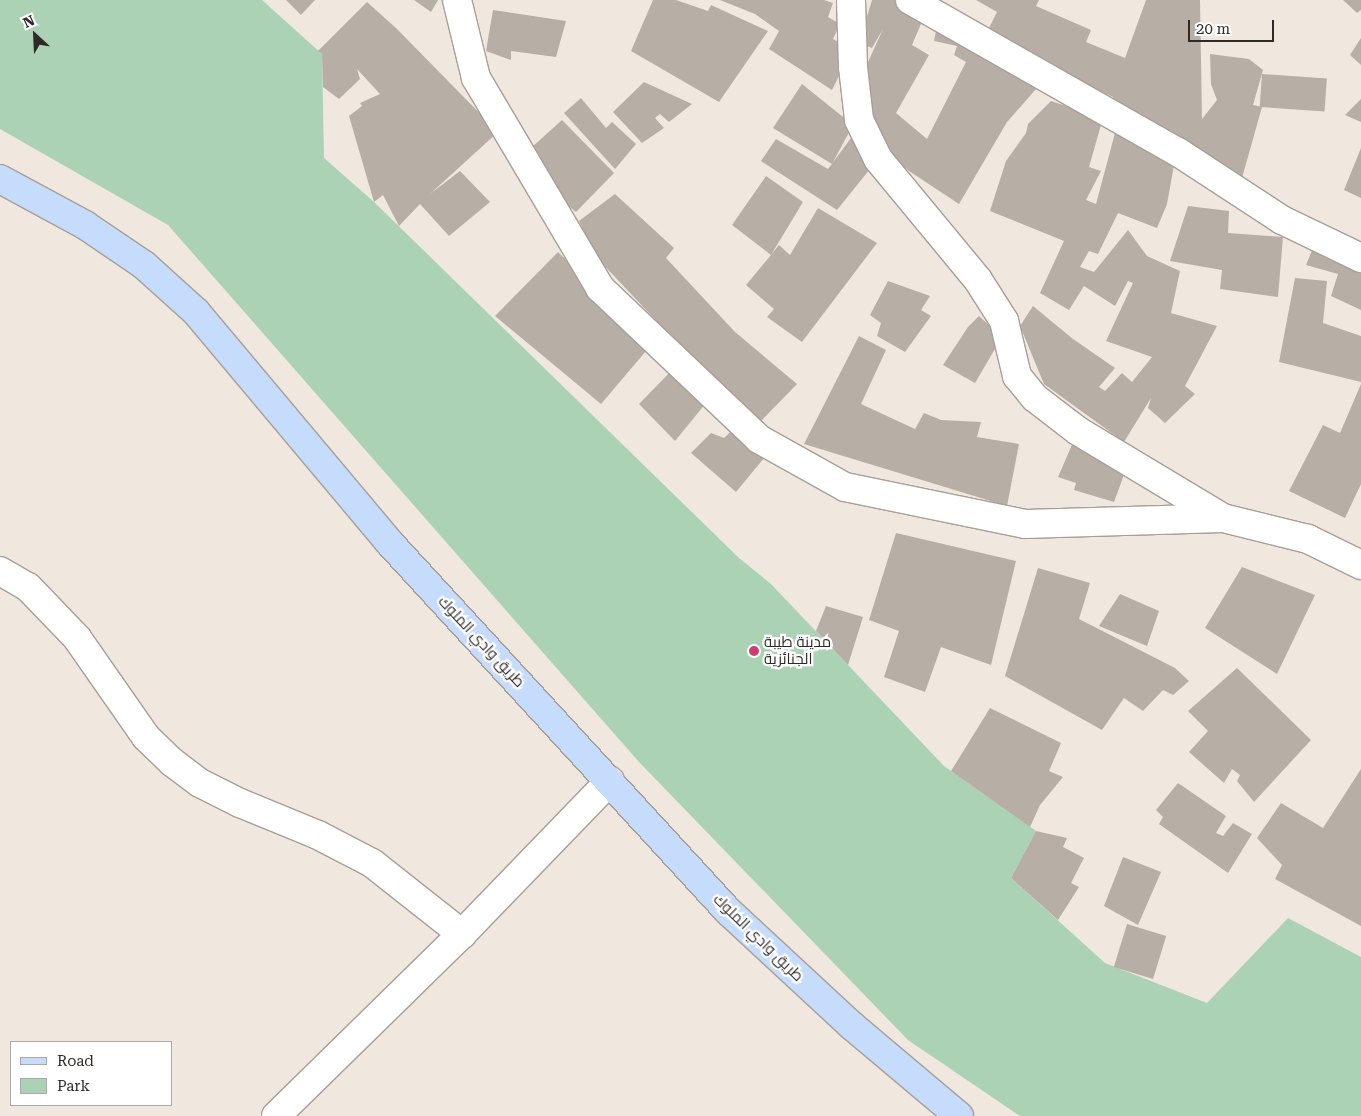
<!DOCTYPE html>
<html>
<head>
<meta charset="utf-8">
<style>
  body { margin:0 }
  #map { position:relative; width:1361px; height:1116px; overflow:hidden; background:#f0e8df; font-family:"Roboto Serif",Cairo,serif }
  div>[style] { position:absolute }
  .green>* { inset:0; background:#abd2b4 }
  .building>* { inset:0; background:#b7aea6; transform-origin:0 0 }
  .roads { filter:drop-shadow(1px 0 #a79f97) drop-shadow(-1px 0 #a79f97) drop-shadow(0 1px #a79f97) drop-shadow(0 -1px #a79f97) }
  .street>* { height:28px; margin:-14px; padding:0 14px; transform-origin:14px; border-radius:14px; background:#fff }
  .secondary>* { height:28px; margin:-14px; padding:0 14px; transform-origin:14px; border-radius:14px; background:#c6dcfd }
  .dots>* { width:14px; height:14px; translate:-50% -50%; box-sizing:border-box; border:2px solid #fff; border-radius:50% }
  span { translate:-50% -50%; white-space:nowrap; text-align:center; line-height:1.15; -webkit-text-stroke:4.5px #fff; paint-order:stroke }
  .street-label { font-size:15px; color:#2d2a27 }
  .poi-label { font-size:15px; color:#2d2a27 }
  .left { translate:0 -50%; text-align:left }
  .legend { position:absolute; left:10px; top:1041px; width:162px; height:65px; box-sizing:border-box; background:#fff; border:1px solid #abaaa9; margin:0; padding:6px 9px; list-style:none; font-size:15px; color:#2d2a27 }
  .legend li { display:flex; align-items:center; gap:10px; height:25px }
  .legend b { width:25px; border:1px solid #abaaa9 }
  .north { position:absolute; left:10px; top:10px; width:50px; height:50px; -webkit-text-stroke:4px #fff; paint-order:stroke; rotate:335deg; font-size:14px; font-weight:700; line-height:20px; text-align:center; color:#2d2a27 }
  .north::after { content:''; display:block; margin:auto; width:18px; height:22px; background:#2d2a27; clip-path:polygon(50% 0,100% 100%,50% 72%,0 100%) }
  .scale { position:absolute; left:1188px; top:20px; width:86px; height:22px; box-sizing:border-box; border:2px solid #2d2a27; border-top:0; padding-left:6px; font-size:15px; line-height:18px; white-space:nowrap; color:#2d2a27; -webkit-text-stroke:4px #fff; paint-order:stroke }
</style>
</head>
<body>
<div id="map">
  <div class="green">
    <div style="clip-path:polygon(0 0,262px 0,322px 54px,324px 158px,374px 202px,739px 558px,771px 584px,944px 766px,1036px 831px,1011px 878px,1105px 963px,1207px 1003px,1288px 918px,1361px 957px,1361px 1116px,1020px 1116px,908px 1040px,639px 762px,168px 225px,0 129px)"></div>
  </div>
  <div class="building">
    <div style="clip-path:polygon(286px 0,315px 0,301px 15px)"></div>
    <div style="clip-path:polygon(414px 0,438px 0,431px 12px)"></div>
    <div style="clip-path:polygon(653px 0,676px 0,708px 11px,711px 5px,768px 31px,719px 102px,631px 51px)"></div>
    <div style="clip-path:polygon(720px 0,824px 0,833px 3px,828px 17px,840px 24px,833px 39px,852px 50px,832px 90px,769px 49px,779px 31px,755px 14px)"></div>
    <div style="clip-path:polygon(872px 0,899px 0,924px 17px,912px 45px,929px 55px,896px 113px,927px 139px,966px 62px,954px 55px,957px 46px,934px 41px,938px 21px,1044px 80px,1007px 122px,959px 204px,909px 171px,881px 146px,859px 82px,883px 29px,872px 48px,859px 43px)"></div>
    <div style="clip-path:polygon(976px 0,1039px 0,1036px 6px,1091px 30px,1086px 42px,1125px 58px,1146px 0,1200px 0,1202px 119px,1217px 100px,1211px 84px,1210px 54px,1249px 59px,1263px 70px,1253px 105px,1262px 107px,1240px 185px,1111px 108px,1113px 97px,985px 36px,997px 12px)"></div>
    <div style="clip-path:polygon(1343px 0,1361px 0,1361px 10px,1357px 13px)"></div>
    <div style="clip-path:polygon(367px 2px,397px 29px,498px 132px,430px 194px,460px 171px,490px 202px,449px 236px,420px 204px,399px 226px,383px 195px,374px 202px,349px 116px,362px 106px,360px 103px,380px 94px,357px 69px,360px 79px,339px 99px,323px 87px,322px 54px,318px 51px)"></div>
    <div style="clip-path:polygon(493px 10px,566px 21px,556px 57px,511px 51px,511px 60px,486px 51px)"></div>
    <div style="clip-path:polygon(1361px 38px,1361px 65px,1350px 55px)"></div>
    <div style="left:1262px;top:74px;width:65px;height:33px;rotate:4deg"></div>
    <div style="clip-path:polygon(644px 82px,692px 104px,669px 122px,660px 114px,655px 118px,664px 128px,642px 143px,613px 112px)"></div>
    <div style="clip-path:polygon(802px 84px,853px 125px,832px 164px,773px 128px)"></div>
    <div style="clip-path:polygon(581px 98px,606px 128px,612px 122px,636px 144px,615px 169px,564px 113px)"></div>
    <div style="clip-path:polygon(1361px 99px,1361px 122px,1345px 115px)"></div>
    <div style="clip-path:polygon(1051px 101px,1103px 118px,1089px 167px,1101px 171px,1086px 200px,1096px 204px,1115px 133px,1176px 154px,1167px 204px,1157px 228px,1118px 213px,1098px 254px,1089px 251px,1080px 267px,1094px 272px,1128px 230px,1147px 256px,1180px 271px,1171px 313px,1217px 326px,1185px 386px,1195px 394px,1165px 423px,1148px 408px,1151px 398px,1124px 442px,1044px 384px,1020px 326px,1033px 306px,1073px 339px,1115px 368px,1099px 387px,1105px 391px,1122px 373px,1132px 382px,1152px 357px,1106px 341px,1133px 283px,1128px 281px,1115px 306px,1084px 286px,1069px 310px,1040px 293px,1064px 241px,990px 211px,1006px 161px,1026px 133px,1028px 124px)"></div>
    <div style="clip-path:polygon(562px 120px,614px 173px,576px 212px,557px 196px,531px 148px)"></div>
    <div style="clip-path:polygon(851px 138px,878px 159px,837px 210px,761px 161px,776px 139px,828px 169px)"></div>
    <div style="clip-path:polygon(1361px 148px,1361px 198px,1344px 190px)"></div>
    <div style="clip-path:polygon(766px 176px,803px 202px,771px 255px,779px 245px,790px 255px,818px 208px,877px 243px,802px 342px,767px 317px,774px 309px,746px 285px,771px 255px,732px 225px)"></div>
    <div style="clip-path:polygon(615px 194px,674px 248px,666px 258px,735px 332px,797px 384px,760px 422px,700px 367px,597px 258px,579px 221px)"></div>
    <div style="clip-path:polygon(1188px 206px,1229px 211px,1228px 233px,1283px 237px,1278px 297px,1220px 289px,1222px 270px,1170px 261px)"></div>
    <div style="clip-path:polygon(1315px 243px,1361px 263px,1361px 310px,1331px 296px,1338px 274px,1306px 265px)"></div>
    <div style="clip-path:polygon(558px 252px,652px 344px,601px 404px,495px 316px)"></div>
    <div style="clip-path:polygon(1295px 278px,1327px 281px,1323px 323px,1361px 336px,1361px 382px,1279px 362px)"></div>
    <div style="clip-path:polygon(888px 281px,930px 296px,921px 310px,931px 316px,905px 352px,877px 336px,881px 323px,870px 315px)"></div>
    <div style="clip-path:polygon(979px 316px,1002px 337px,975px 383px,943px 365px,968px 327px)"></div>
    <div style="clip-path:polygon(859px 336px,886px 350px,861px 404px,915px 429px,924px 413px,941px 420px,981px 422px,977px 437px,1019px 444px,1007px 506px,804px 444px)"></div>
    <div style="clip-path:polygon(675px 367px,711px 397px,675px 441px,639px 404px)"></div>
    <div style="clip-path:polygon(1361px 384px,1361px 484px,1345px 518px,1289px 491px,1323px 425px,1340px 433px)"></div>
    <div style="clip-path:polygon(741px 422px,768px 453px,736px 492px,691px 453px,711px 433px,724px 438px)"></div>
    <div style="clip-path:polygon(1078px 431px,1129px 461px,1114px 502px,1074px 490px,1076px 483px,1058px 477px)"></div>
    <div style="clip-path:polygon(896px 533px,1016px 561px,991px 665px,941px 647px,925px 692px,884px 677px,899px 631px,869px 620px)"></div>
    <div style="clip-path:polygon(1242px 567px,1315px 595px,1277px 674px,1205px 628px)"></div>
    <div style="clip-path:polygon(1038px 568px,1090px 583px,1079px 619px,1175px 668px,1189px 681px,1173px 695px,1163px 690px,1143px 711px,1124px 698px,1102px 730px,1005px 676px)"></div>
    <div style="clip-path:polygon(1120px 594px,1159px 611px,1147px 646px,1099px 626px)"></div>
    <div style="clip-path:polygon(826px 606px,863px 617px,848px 665px,816px 631px)"></div>
    <div style="clip-path:polygon(1237px 668px,1311px 740px,1254px 802px,1237px 781px,1240px 775px,1232px 769px,1224px 783px,1189px 752px,1208px 731px,1188px 711px)"></div>
    <div style="clip-path:polygon(990px 708px,1061px 743px,1049px 771px,1063px 777px,1040px 805px,1030px 827px,951px 771px)"></div>
    <div style="clip-path:polygon(1361px 769px,1361px 926px,1275px 879px,1282px 865px,1257px 838px,1281px 803px,1323px 828px)"></div>
    <div style="clip-path:polygon(1178px 783px,1226px 816px,1216px 833px,1223px 836px,1233px 823px,1252px 834px,1228px 873px,1159px 824px,1163px 817px,1156px 810px)"></div>
    <div style="clip-path:polygon(1036px 831px,1067px 838px,1063px 847px,1084px 858px,1071px 883px,1079px 887px,1058px 920px,1011px 878px)"></div>
    <div style="clip-path:polygon(1123px 857px,1161px 872px,1138px 925px,1104px 906px)"></div>
    <div style="left:1127px;top:924px;width:41px;height:45px;rotate:17deg"></div>
  </div>
  <div class="roads">
    <div class="street">
      <div style="left:457px;top:0;width:80px;rotate:76.3deg"></div>
      <div style="left:476px;top:78px;width:244px;rotate:59.4deg"></div>
      <div style="left:600px;top:288px;width:219px;rotate:43.5deg"></div>
      <div style="left:759px;top:439px;width:98px;rotate:29.2deg"></div>
      <div style="left:845px;top:487px;width:184px;rotate:11.6deg"></div>
      <div style="left:1025px;top:524px;width:198px;rotate:-1.7deg"></div>
      <div style="left:1223px;top:518px;width:88px;rotate:13.9deg"></div>
      <div style="left:1308px;top:539px;width:59px;rotate:26.1deg"></div>
      <div style="left:851px;top:0;width:67px;rotate:88.3deg"></div>
      <div style="left:853px;top:67px;width:53px;rotate:83.5deg"></div>
      <div style="left:859px;top:120px;width:43px;rotate:64deg"></div>
      <div style="left:878px;top:159px;width:157px;rotate:50.4deg"></div>
      <div style="left:978px;top:280px;width:49px;rotate:57.6deg"></div>
      <div style="left:1004px;top:321px;width:57px;rotate:76.7deg"></div>
      <div style="left:1017px;top:376px;width:28px;rotate:51deg"></div>
      <div style="left:1035px;top:398px;width:54px;rotate:37.5deg"></div>
      <div style="left:1078px;top:431px;width:169px;rotate:31deg"></div>
      <div style="left:910px;top:0;width:308px;rotate:29.6deg"></div>
      <div style="left:1178px;top:152px;width:124px;rotate:33.2deg"></div>
      <div style="left:1282px;top:220px;width:88px;rotate:25.7deg"></div>
      <div style="left:0;top:571px;width:32px;rotate:30deg"></div>
      <div style="left:28px;top:587px;width:71px;rotate:46.1deg"></div>
      <div style="left:77px;top:638px;width:121px;rotate:55.1deg"></div>
      <div style="left:146px;top:737px;width:36px;rotate:44deg"></div>
      <div style="left:172px;top:762px;width:35px;rotate:37deg"></div>
      <div style="left:200px;top:783px;width:45px;rotate:26.6deg"></div>
      <div style="left:240px;top:803px;width:84px;rotate:22.3deg"></div>
      <div style="left:318px;top:835px;width:61px;rotate:27.4deg"></div>
      <div style="left:372px;top:863px;width:115px;rotate:38.3deg"></div>
      <div style="left:276px;top:1116px;width:260px;rotate:-44.4deg"></div>
      <div style="left:462px;top:934px;width:213px;rotate:-46deg"></div>
    </div>
    <div class="secondary">
      <div style="left:0;top:179px;width:97px;rotate:28.4deg"></div>
      <div style="left:85px;top:225px;width:71px;rotate:34.1deg"></div>
      <div style="left:144px;top:265px;width:70px;rotate:42.1deg"></div>
      <div style="left:196px;top:312px;width:299px;rotate:50deg"></div>
      <div style="left:388px;top:541px;width:502px;rotate:47.42deg"></div>
      <div style="left:728px;top:911px;width:168px;rotate:42.8deg"></div>
      <div style="left:851px;top:1025px;width:141px;rotate:40.1deg"></div>
    </div>
  </div>
  <div class="dots">
    <div style="left:754px;top:651px;background:#cc3f6e"></div>
  </div>
  <div class="street-label">
    <span style="left:481px;top:642px;rotate:47deg">طريق وادي الملوك</span>
    <span style="left:758px;top:938px;rotate:44deg">طريق وادي الملوك</span>
  </div>
  <div class="poi-label">
    <span class="left" style="left:764px;top:651px">مدينة طيبة<br>الجنائزية</span>
  </div>
  <ul class="legend">
  <li><b style="height:6px;background:#c6dcfd"></b>Road</li>
  <li><b style="height:14px;background:#abd2b4"></b>Park</li>
  </ul>
  <div class="north">N</div>
  <div class="scale">20 m</div>
</div>
</body>
</html>
